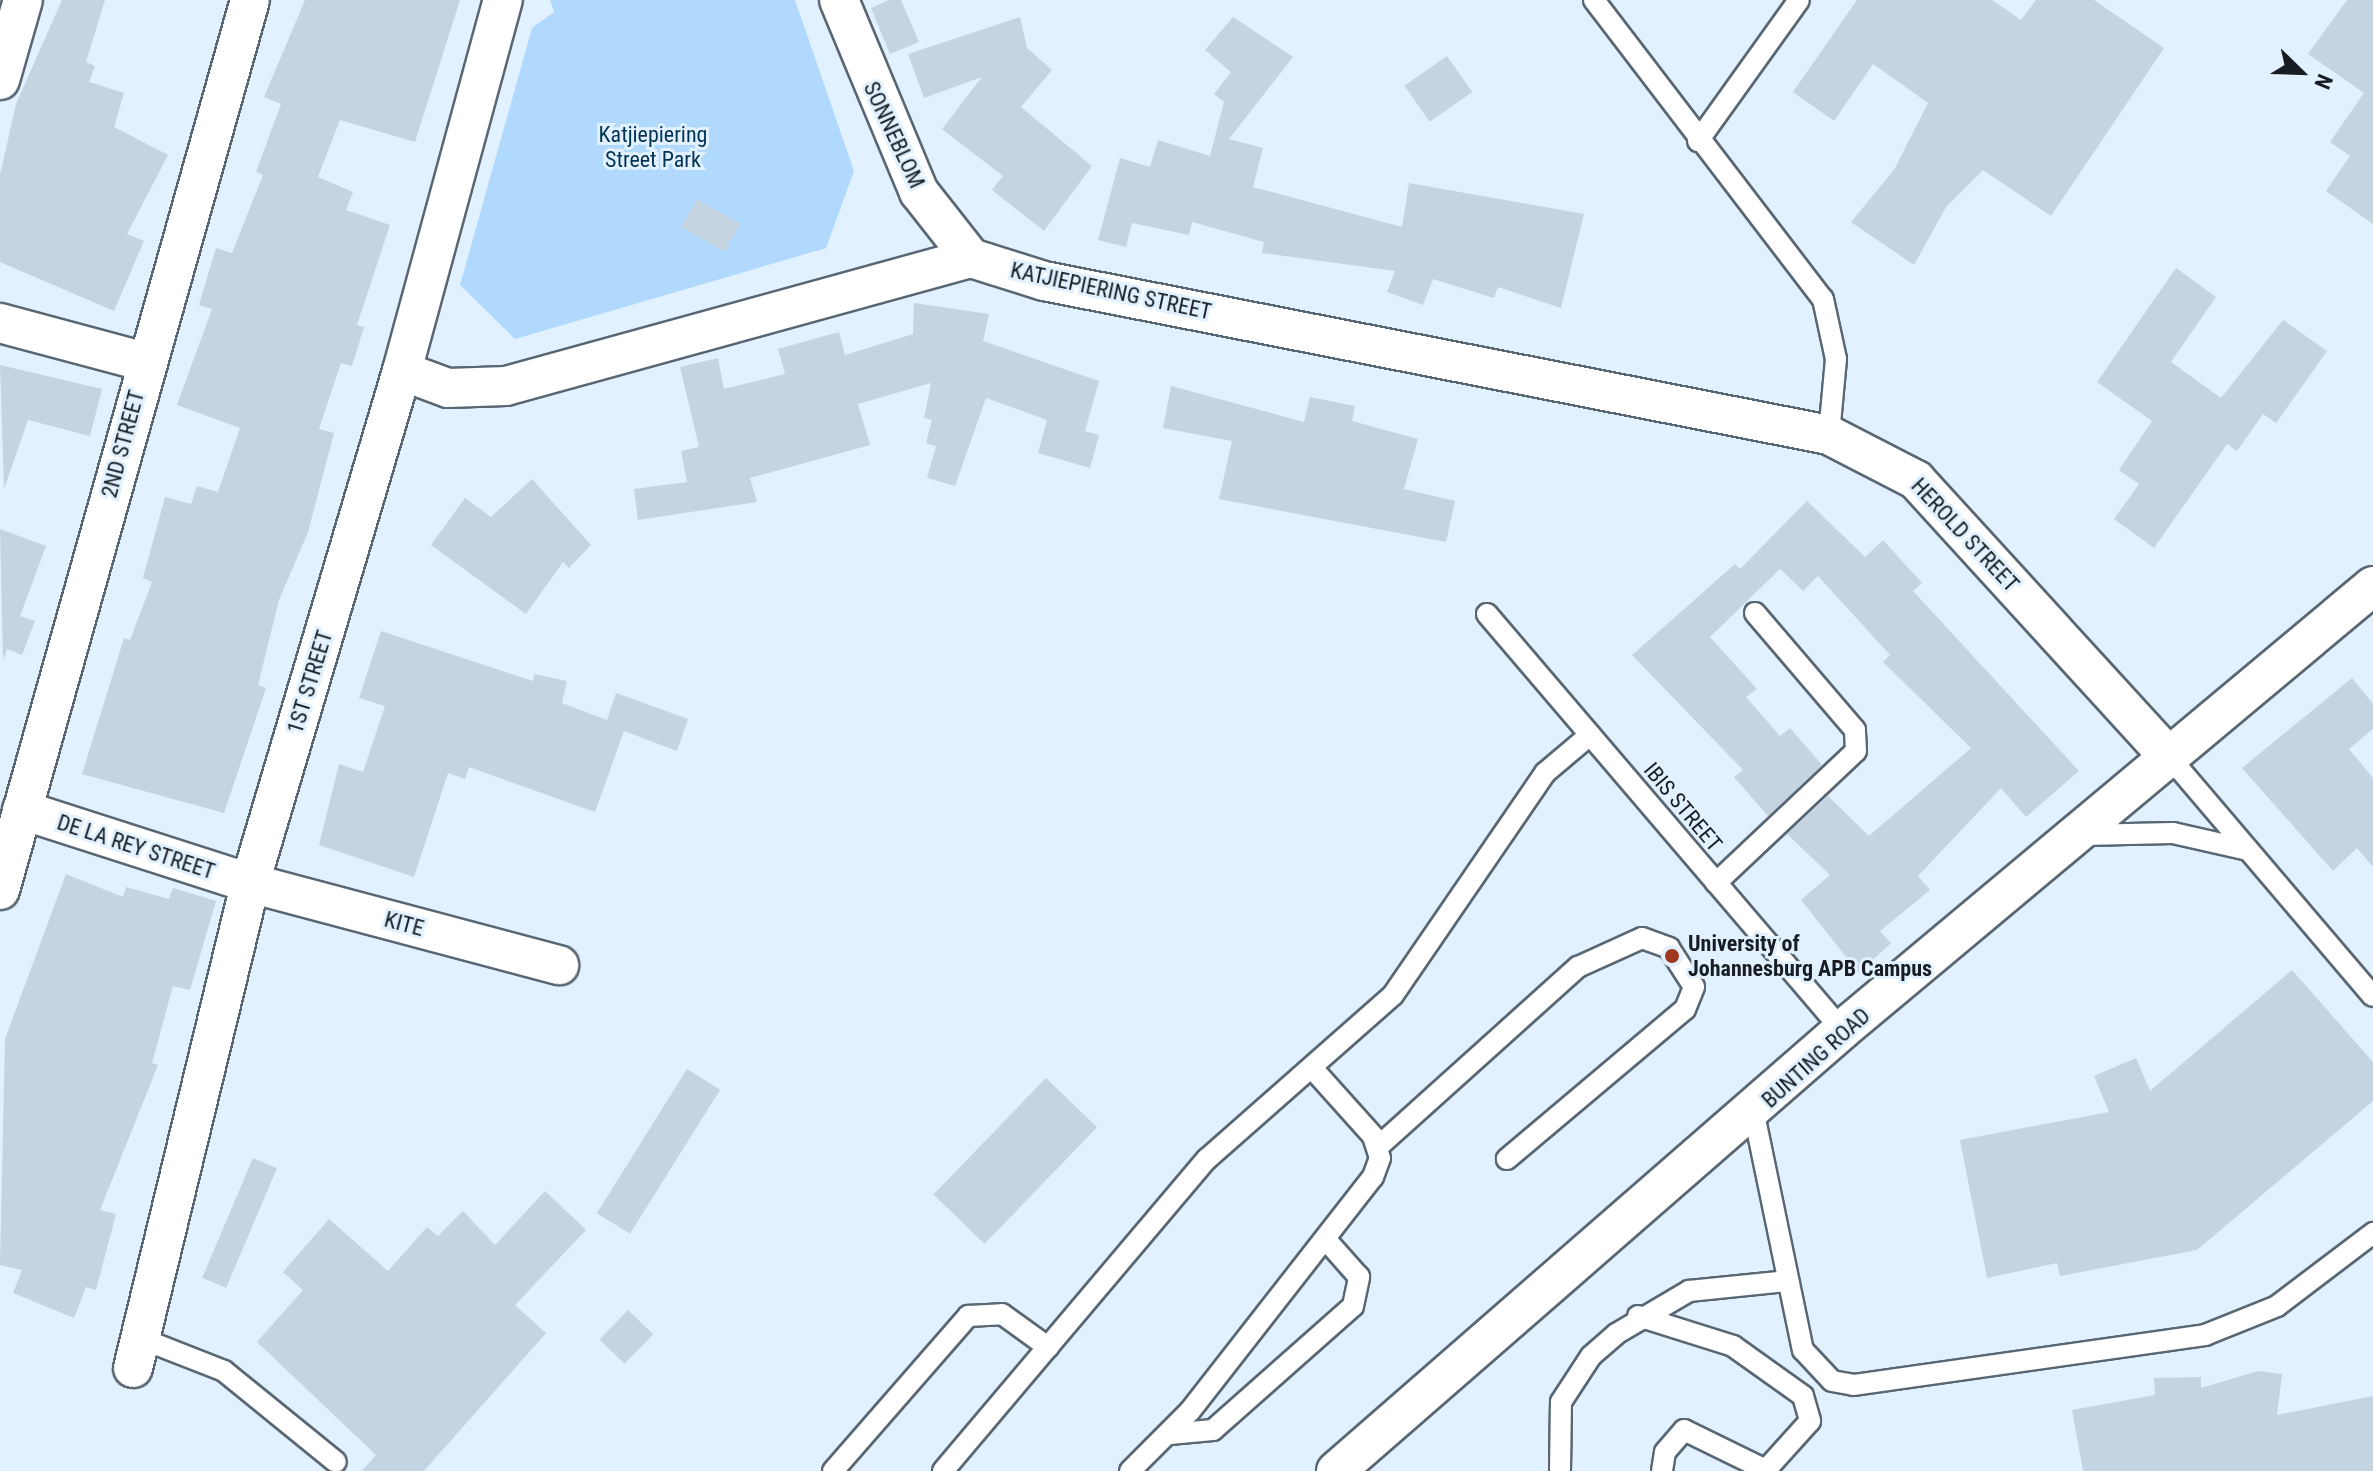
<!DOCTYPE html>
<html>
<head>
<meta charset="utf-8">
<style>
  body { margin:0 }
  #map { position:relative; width:2373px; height:1471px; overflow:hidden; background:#e1f1ff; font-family:"Roboto Condensed",sans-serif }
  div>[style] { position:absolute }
  .green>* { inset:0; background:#b0d9fd }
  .building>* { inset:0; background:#c4d4e1; transform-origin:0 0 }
  .roads { filter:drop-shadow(2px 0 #596773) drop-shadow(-2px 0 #596773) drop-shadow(0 2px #596773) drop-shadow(0 -2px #596773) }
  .service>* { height:20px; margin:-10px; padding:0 10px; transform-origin:10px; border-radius:10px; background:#fff }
  .minor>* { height:38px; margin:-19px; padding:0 19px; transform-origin:19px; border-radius:19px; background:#fff }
  .dots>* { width:22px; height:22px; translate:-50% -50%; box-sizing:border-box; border:4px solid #e1f1ff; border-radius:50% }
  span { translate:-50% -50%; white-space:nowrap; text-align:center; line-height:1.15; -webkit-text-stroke:6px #e1f1ff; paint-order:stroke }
  .park-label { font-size:22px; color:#013454 }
  .street-label { font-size:22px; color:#171d22 }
  .poi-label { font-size:22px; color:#171d22; font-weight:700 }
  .left { translate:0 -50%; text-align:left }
  .north { position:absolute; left:2261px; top:32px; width:80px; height:80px; -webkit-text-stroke:6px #e1f1ff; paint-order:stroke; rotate:113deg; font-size:22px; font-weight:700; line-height:32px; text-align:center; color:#171d22 }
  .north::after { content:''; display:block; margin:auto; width:28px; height:36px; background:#171d22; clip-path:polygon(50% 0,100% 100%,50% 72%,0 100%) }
</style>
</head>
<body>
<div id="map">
  <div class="green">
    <div style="clip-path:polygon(550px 0,795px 0,854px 171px,826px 248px,515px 339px,460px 285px,532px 28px,554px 12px)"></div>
  </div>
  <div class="building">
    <div style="clip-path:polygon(62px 0,105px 0,86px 62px,95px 66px,89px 82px,124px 93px,114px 127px,168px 155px,127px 234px,144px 241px,114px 311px,0 262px,0 175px,16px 104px)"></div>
    <div style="clip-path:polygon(305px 0,460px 0,415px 142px,340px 120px,318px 177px,353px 192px,346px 210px,390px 225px,357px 325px,364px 327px,352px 366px,341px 363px,319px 429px,334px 433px,308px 532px,279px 600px,258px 685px,266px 688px,224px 813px,82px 774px,124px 638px,130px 640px,152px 582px,143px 578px,165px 497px,191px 504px,197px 486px,218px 492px,240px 428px,177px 405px,212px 309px,199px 305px,216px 248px,232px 253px,263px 175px,256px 172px,281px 104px,264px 97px)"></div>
    <div style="clip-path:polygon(889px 0,901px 0,919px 42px,890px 54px,871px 8px)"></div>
    <div style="clip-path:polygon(1857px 0,1992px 0,2021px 20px,2036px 0,2094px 0,2164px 48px,2051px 216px,1983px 170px,1946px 207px,1914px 265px,1851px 222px,1894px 170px,1928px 103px,1873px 64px,1834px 121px,1793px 92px)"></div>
    <div style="clip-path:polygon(2347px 0,2373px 0,2373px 224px,2326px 191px,2350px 156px,2330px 142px,2364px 93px,2308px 54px)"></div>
    <div style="clip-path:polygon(1020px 17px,1027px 48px,1052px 70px,1021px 107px,1092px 166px,1044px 231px,992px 190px,1003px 176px,942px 129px,982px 77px,924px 98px,908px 54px)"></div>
    <div style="clip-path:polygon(1233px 17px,1293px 57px,1229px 139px,1263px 148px,1253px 187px,1402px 227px,1409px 183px,1584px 214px,1561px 308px,1498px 287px,1494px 298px,1433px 279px,1423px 305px,1387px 292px,1395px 271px,1262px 253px,1264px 242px,1192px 222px,1189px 235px,1132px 223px,1126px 247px,1098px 240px,1120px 158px,1150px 167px,1158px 140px,1210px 156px,1224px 102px,1214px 94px,1231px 72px,1205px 50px)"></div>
    <div style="left:1447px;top:56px;width:44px;height:52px;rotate:55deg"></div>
    <div style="left:697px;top:199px;width:50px;height:32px;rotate:30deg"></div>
    <div style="clip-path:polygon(2176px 268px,2216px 297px,2171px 362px,2221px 398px,2283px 320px,2327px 351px,2276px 423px,2263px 414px,2237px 451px,2227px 444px,2154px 548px,2114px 519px,2139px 484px,2119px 470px,2152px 421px,2097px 382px)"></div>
    <div style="clip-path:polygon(914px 303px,989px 314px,983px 341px,1099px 381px,1085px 431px,1099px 435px,1090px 468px,1038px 453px,1047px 420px,986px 398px,955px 486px,927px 478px,936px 446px,926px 443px,932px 420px,924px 418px,931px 383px,858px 404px,870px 445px,750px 478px,757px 502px,638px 520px,634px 489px,687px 482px,681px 451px,699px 447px,680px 367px,718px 358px,724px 389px,785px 374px,778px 349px,839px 332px,845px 355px,913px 334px)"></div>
    <div style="clip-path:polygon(0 365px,102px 389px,90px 436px,28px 420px,4px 489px)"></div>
    <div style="clip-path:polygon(1171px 386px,1304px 422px,1310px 397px,1355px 406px,1352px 421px,1418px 439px,1404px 489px,1455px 501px,1446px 542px,1219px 499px,1232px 441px,1163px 428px)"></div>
    <div style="clip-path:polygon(532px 479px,591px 545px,569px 568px,563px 562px,526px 614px,431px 545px,465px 498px,491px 517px)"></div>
    <div style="clip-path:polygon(1807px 501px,1865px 557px,1883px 540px,1922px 583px,1913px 591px,2079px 771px,2026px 817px,2001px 788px,1918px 876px,1930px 890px,1880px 931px,1891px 943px,1859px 973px,1801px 900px,1830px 875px,1787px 834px,1828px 796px,1869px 836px,1971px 748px,1883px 662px,1890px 655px,1818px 576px,1803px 591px,1780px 569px,1710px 637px,1757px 689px,1746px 697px,1780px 736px,1790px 728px,1822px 765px,1768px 816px,1734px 777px,1743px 770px,1632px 655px,1735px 564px,1740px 569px)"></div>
    <div style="clip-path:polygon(0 529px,46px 546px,20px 616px,35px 621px,22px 655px,7px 649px,3px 661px)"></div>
    <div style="clip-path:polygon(381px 631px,533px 681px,534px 674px,567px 681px,562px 703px,607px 720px,616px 693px,688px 719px,677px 751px,624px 731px,595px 812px,469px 767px,465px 779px,448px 773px,414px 877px,319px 845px,339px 764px,363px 772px,385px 706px,359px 698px)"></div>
    <div style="clip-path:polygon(2352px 678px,2373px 704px,2373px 729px,2349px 749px,2373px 778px,2373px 867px,2357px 848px,2333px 871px,2242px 768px)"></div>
    <div style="clip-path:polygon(66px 874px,123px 897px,126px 887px,169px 899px,173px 888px,216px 901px,190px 990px,173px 986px,152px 1063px,158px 1065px,100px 1210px,116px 1214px,96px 1290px,86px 1287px,74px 1318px,13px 1293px,22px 1270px,0 1265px,5px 1039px)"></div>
    <div style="clip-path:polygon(2292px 970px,2373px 1062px,2373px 1101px,2197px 1250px,2060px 1276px,2057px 1263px,1987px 1278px,1960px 1140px,2109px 1112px,2094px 1076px,2136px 1058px,2150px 1091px)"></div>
    <div style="left:687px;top:1069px;width:39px;height:170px;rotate:32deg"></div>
    <div style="left:1046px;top:1078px;width:71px;height:162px;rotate:44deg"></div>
    <div style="left:253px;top:1158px;width:26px;height:130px;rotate:23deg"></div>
    <div style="clip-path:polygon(545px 1191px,586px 1230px,515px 1305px,546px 1333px,424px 1471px,362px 1471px,376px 1455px,257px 1342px,303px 1290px,283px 1272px,329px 1219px,388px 1271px,427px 1227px,438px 1236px,463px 1211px,495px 1245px)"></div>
    <div style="left:628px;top:1310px;width:35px;height:41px;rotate:44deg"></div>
    <div style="clip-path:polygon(2258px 1371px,2282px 1374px,2277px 1415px,2373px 1396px,2373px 1471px,2083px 1471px,2072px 1410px,2155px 1395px,2154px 1378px,2201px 1377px,2201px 1388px)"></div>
  </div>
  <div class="roads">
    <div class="service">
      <div style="left:1594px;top:0;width:377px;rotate:52.6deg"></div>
      <div style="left:1823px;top:299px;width:61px;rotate:77.8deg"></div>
      <div style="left:1836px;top:359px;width:76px;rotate:95.3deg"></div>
      <div style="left:1698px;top:141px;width:173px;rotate:-54.4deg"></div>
      <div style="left:1487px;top:614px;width:547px;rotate:49.52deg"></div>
      <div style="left:2171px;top:759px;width:311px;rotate:49.6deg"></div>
      <div style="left:2084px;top:835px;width:89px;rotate:-1.3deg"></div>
      <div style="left:2173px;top:833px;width:77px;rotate:12.8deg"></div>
      <div style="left:1716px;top:883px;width:192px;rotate:-43.3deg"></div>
      <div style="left:1856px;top:751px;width:21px;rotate:-93deg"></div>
      <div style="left:1855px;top:730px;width:154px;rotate:-130.5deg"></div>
      <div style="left:1754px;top:1114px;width:241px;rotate:78.3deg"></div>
      <div style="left:1803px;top:1350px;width:42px;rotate:46.9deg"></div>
      <div style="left:1832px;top:1381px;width:22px;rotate:10deg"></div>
      <div style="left:1854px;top:1385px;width:355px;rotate:-8.1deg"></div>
      <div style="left:2205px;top:1335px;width:78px;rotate:-21.9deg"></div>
      <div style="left:2277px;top:1306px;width:121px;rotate:-37.2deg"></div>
      <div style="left:1379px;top:1146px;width:268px;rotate:-42deg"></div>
      <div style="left:1578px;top:967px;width:70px;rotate:-24.4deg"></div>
      <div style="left:1642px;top:938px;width:29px;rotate:20deg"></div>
      <div style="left:1669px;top:948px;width:46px;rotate:57.3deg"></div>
      <div style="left:1694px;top:987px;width:24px;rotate:112deg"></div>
      <div style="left:1685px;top:1009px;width:233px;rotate:139.9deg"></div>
      <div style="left:1638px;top:1316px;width:100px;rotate:17.5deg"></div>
      <div style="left:1733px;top:1346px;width:86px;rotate:35.5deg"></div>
      <div style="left:1803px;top:1396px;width:26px;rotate:74deg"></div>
      <div style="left:1810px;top:1421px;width:67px;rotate:132deg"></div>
      <div style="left:140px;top:1338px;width:90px;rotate:21.4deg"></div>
      <div style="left:224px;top:1371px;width:144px;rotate:39.1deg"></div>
      <div style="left:1170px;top:1434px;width:43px;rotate:-5.3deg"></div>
      <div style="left:1213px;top:1430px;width:187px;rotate:-41.5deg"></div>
      <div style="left:1353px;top:1306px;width:30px;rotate:-78deg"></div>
      <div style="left:1359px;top:1277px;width:47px;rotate:-131.5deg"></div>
      <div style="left:833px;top:1471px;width:206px;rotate:-48.9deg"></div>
      <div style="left:968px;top:1316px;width:34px;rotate:-3deg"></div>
      <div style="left:1002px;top:1314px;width:57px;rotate:35.7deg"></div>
      <div style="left:943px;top:1471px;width:409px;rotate:-49.8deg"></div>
      <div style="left:1207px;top:1159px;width:248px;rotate:-41.4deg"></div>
      <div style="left:1393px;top:995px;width:269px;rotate:-55.6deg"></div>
      <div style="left:1545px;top:773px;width:59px;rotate:-40.2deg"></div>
      <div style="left:1130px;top:1471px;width:85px;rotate:-45deg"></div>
      <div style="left:1190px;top:1411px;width:297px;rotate:-52deg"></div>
      <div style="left:1373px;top:1177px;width:20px;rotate:-70deg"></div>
      <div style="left:1380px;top:1158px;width:23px;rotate:-108deg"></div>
      <div style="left:1373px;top:1136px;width:91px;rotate:-131.9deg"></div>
      <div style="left:1560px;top:1471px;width:69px;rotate:-89.2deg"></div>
      <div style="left:1561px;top:1402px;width:55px;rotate:-56.9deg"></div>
      <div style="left:1591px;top:1356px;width:33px;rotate:-41deg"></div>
      <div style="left:1616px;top:1334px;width:85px;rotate:-30.5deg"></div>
      <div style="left:1689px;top:1291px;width:100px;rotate:-5.8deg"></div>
      <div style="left:1662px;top:1471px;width:19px;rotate:-81deg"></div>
      <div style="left:1665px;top:1452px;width:29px;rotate:-49deg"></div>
      <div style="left:1684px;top:1430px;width:91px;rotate:26deg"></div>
    </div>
    <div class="minor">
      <div style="left:839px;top:0;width:208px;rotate:67.4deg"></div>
      <div style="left:919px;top:192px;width:84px;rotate:51.8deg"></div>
      <div style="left:0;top:80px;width:83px;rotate:-74deg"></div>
      <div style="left:0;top:323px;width:151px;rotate:15deg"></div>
      <div style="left:402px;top:371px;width:49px;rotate:20.3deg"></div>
      <div style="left:448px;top:388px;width:58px;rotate:-2deg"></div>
      <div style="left:506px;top:386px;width:482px;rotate:-15.4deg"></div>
      <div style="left:971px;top:258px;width:77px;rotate:17.5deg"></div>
      <div style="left:1044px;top:281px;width:800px;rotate:11.1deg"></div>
      <div style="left:1829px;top:435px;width:98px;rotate:27.3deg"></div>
      <div style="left:1916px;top:480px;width:378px;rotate:47.6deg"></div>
      <div style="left:22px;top:810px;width:239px;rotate:17.8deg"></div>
      <div style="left:250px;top:883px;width:320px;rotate:14.9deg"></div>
      <div style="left:0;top:890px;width:924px;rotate:-74.31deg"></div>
      <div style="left:133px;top:1368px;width:499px;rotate:-76.4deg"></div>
      <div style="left:250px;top:883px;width:534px;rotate:-73.47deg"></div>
      <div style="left:402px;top:371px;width:385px;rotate:-74.8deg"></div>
      <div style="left:1336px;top:1471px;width:671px;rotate:-41.07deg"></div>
      <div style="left:1842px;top:1030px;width:692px;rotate:-39.9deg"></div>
    </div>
  </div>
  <div class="dots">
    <div style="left:1672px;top:956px;background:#a0371f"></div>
  </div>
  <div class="park-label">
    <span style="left:653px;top:147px">Katjiepiering<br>Street Park</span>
  </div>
  <div class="street-label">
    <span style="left:894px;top:135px;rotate:65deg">SONNEBLOM</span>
    <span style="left:1111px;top:291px;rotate:12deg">KATJIEPIERING STREET</span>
    <span style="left:123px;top:444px;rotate:-75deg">2ND STREET</span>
    <span style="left:1965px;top:535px;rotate:47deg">HEROLD STREET</span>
    <span style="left:310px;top:682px;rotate:-73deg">1ST STREET</span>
    <span style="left:1683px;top:807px;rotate:50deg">IBIS STREET</span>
    <span style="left:136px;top:847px;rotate:18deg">DE LA REY STREET</span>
    <span style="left:404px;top:924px;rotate:15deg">KITE</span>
    <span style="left:1816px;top:1058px;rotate:-42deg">BUNTING ROAD</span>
  </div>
  <div class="poi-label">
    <span class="left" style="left:1688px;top:956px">University of<br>Johannesburg APB Campus</span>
  </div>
  <div class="north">N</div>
</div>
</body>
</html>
